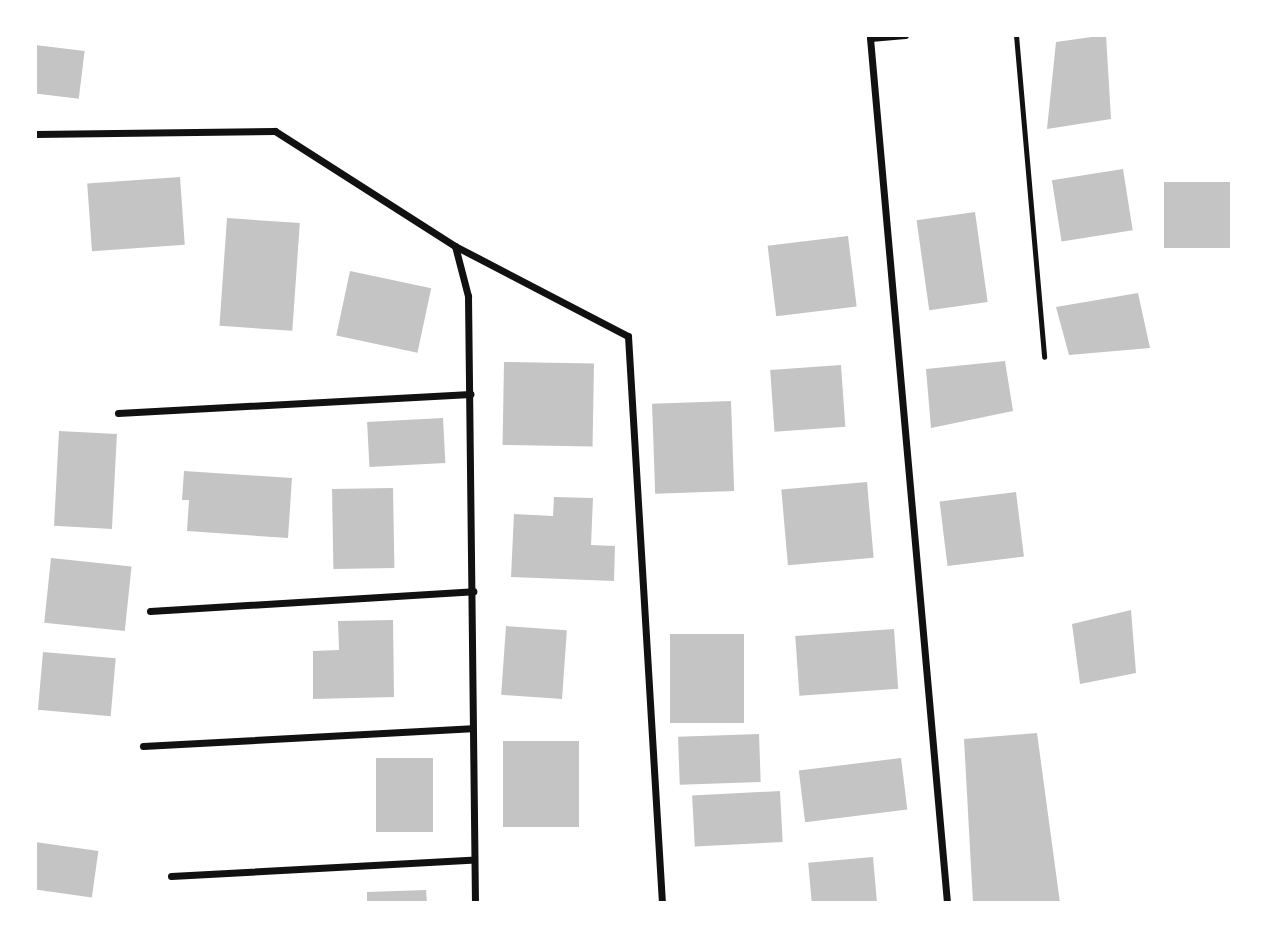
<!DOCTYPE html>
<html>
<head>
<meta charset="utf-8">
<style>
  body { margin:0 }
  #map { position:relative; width:1267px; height:938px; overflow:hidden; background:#fff; font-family:"Source Sans 3",sans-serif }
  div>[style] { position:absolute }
  .building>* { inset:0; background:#c4c4c4; transform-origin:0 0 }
  .service>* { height:5px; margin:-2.5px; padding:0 2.5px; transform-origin:2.5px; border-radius:2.5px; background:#111 }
  .minor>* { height:7px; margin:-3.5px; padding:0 3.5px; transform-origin:3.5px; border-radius:3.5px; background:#111 }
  span { translate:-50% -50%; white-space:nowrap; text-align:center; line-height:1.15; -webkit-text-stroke:5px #fff; paint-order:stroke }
  .frame { position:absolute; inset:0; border:37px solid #fff; pointer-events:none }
</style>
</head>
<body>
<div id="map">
  <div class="building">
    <div style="clip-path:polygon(1106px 35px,1111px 119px,1047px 129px,1056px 42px)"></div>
    <div style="left:35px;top:45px;width:50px;height:48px;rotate:7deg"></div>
    <div style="left:1123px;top:169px;width:62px;height:72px;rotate:81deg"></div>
    <div style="left:180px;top:177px;width:68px;height:93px;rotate:86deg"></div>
    <div style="left:1232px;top:182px;width:66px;height:68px;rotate:90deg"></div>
    <div style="left:975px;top:212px;width:91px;height:59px;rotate:82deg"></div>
    <div style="left:227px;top:218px;width:73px;height:108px;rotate:4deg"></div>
    <div style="left:848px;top:236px;width:71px;height:81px;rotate:83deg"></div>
    <div style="left:350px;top:271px;width:83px;height:66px;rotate:12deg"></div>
    <div style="clip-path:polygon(1138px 293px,1150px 348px,1069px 355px,1056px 307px)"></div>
    <div style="clip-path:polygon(1005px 361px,1013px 411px,931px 428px,926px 369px)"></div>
    <div style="left:504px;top:362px;width:90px;height:83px;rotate:1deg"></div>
    <div style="left:841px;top:365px;width:62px;height:71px;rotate:86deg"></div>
    <div style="left:731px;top:401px;width:90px;height:79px;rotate:88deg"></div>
    <div style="left:443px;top:418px;width:45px;height:76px;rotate:87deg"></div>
    <div style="left:59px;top:431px;width:58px;height:95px;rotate:3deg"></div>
    <div style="clip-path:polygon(184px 471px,292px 478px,288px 538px,187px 531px,189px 500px,182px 500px)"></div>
    <div style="left:867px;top:482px;width:76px;height:86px;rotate:85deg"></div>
    <div style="left:393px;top:488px;width:80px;height:61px;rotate:89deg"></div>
    <div style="left:1016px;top:492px;width:65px;height:77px;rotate:83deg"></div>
    <div style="clip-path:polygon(554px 497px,593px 498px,591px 545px,615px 546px,614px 581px,511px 577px,514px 514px,553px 516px)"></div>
    <div style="left:51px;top:558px;width:81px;height:65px;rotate:6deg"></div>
    <div style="clip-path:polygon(1131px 610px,1136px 673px,1080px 684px,1072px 624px)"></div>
    <div style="clip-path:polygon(393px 620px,394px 697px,313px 699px,313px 651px,339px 650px,338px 621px)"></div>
    <div style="left:506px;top:626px;width:61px;height:69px;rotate:4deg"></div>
    <div style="left:894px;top:629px;width:60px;height:99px;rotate:86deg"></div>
    <div style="left:744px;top:634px;width:89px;height:74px;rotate:90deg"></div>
    <div style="left:43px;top:652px;width:73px;height:58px;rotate:5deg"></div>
    <div style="clip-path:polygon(1037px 733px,1060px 903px,973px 903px,964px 739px)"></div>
    <div style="left:759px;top:734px;width:48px;height:81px;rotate:88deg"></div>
    <div style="left:503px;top:741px;width:76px;height:86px"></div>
    <div style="left:376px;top:758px;width:57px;height:74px"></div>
    <div style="left:901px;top:758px;width:52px;height:103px;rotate:83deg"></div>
    <div style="left:780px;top:791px;width:51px;height:88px;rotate:87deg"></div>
    <div style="left:35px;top:842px;width:64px;height:47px;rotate:8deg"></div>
    <div style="left:873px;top:857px;width:46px;height:65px;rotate:85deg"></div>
    <div style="clip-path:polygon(426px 890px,427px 903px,367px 903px,367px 892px)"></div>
  </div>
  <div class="service">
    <div style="left:1016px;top:35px;width:323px;rotate:85deg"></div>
  </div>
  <div class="minor">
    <div style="left:905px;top:35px;width:35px;rotate:175deg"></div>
    <div style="left:870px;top:38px;width:868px;rotate:84.91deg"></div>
    <div style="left:35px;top:134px;width:240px;rotate:-0.7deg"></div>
    <div style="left:275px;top:131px;width:214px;rotate:32.6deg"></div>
    <div style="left:455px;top:246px;width:52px;rotate:75.4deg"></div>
    <div style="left:468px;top:296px;width:607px;rotate:89.34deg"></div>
    <div style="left:455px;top:246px;width:195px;rotate:27.5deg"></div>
    <div style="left:628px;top:336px;width:568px;rotate:86.57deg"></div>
    <div style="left:118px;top:413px;width:353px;rotate:-3.1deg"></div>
    <div style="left:150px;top:611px;width:324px;rotate:-3.5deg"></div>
    <div style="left:143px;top:746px;width:329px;rotate:-3.1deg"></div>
    <div style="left:171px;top:876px;width:300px;rotate:-3.1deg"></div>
  </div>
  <div class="frame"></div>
</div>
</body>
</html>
